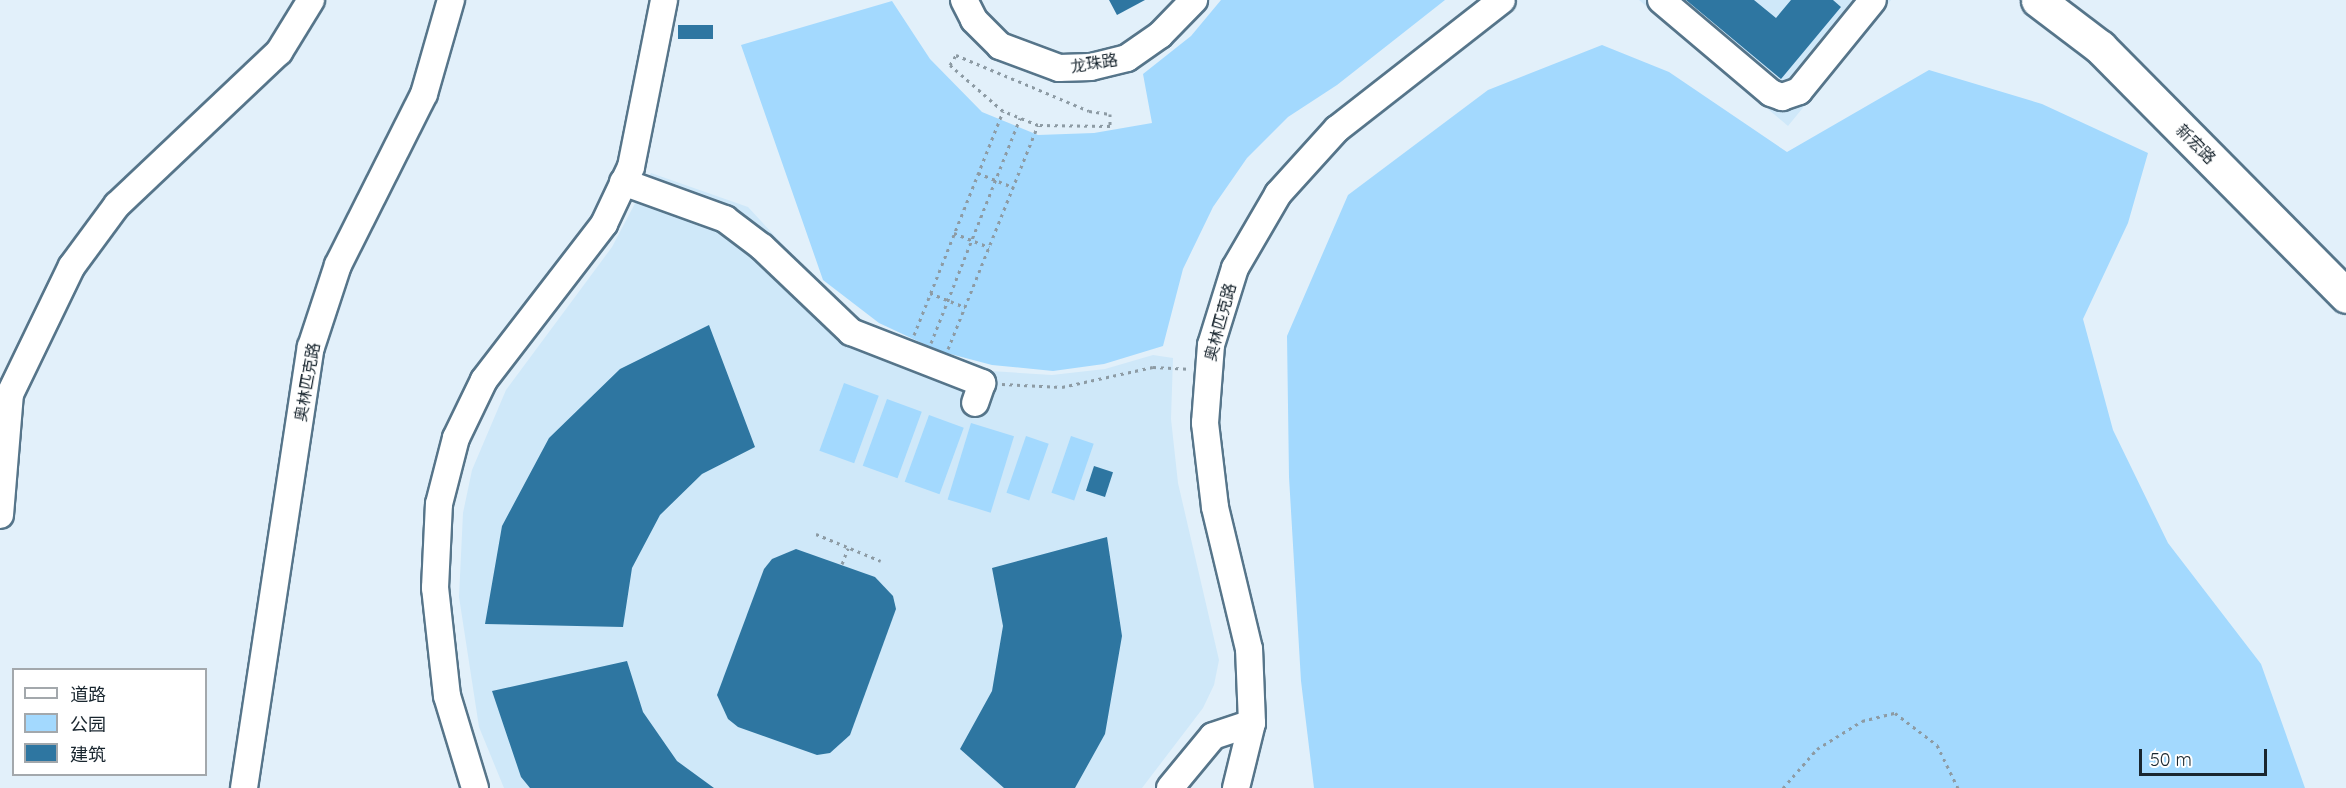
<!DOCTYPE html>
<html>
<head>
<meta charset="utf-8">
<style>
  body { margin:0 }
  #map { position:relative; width:2346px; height:788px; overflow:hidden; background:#e2f0fa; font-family:Quicksand,"Noto Sans SC",sans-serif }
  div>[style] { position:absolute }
  .built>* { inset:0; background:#cfe8f9 }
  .green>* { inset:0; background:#a3d9fe; transform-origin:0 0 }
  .building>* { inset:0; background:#2e76a1; transform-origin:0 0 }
  .path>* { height:3px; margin-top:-1.5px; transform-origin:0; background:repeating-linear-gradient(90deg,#8d9ba4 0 3px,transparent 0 7.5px) }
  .roads { filter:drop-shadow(2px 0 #56758a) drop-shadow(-2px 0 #56758a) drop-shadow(0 2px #56758a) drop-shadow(0 -2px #56758a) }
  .minor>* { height:26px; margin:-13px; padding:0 13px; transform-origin:13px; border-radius:13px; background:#fff }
  .major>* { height:33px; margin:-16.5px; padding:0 16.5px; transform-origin:16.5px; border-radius:16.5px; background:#fff }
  span { translate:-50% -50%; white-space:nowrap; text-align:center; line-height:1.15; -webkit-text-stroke:4.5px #fff; paint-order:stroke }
  .street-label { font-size:16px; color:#19262f }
  .legend { position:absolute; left:12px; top:668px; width:195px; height:108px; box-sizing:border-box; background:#fff; border:2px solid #a3a8ac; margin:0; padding:8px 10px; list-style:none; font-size:18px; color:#19262f }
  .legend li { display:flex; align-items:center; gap:12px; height:30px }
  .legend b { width:30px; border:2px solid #a3a8ac }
  .scale { position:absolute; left:2139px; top:749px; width:128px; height:27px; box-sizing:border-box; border:3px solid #19262f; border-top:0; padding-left:8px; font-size:18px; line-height:21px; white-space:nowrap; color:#19262f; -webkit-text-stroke:4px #fff; paint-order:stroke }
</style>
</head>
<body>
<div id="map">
  <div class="built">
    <div style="clip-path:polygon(1639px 0,1891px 0,1788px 126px)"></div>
    <div style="clip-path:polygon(651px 173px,748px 207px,830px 296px,881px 333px,938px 357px,991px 371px,1052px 375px,1105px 369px,1153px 355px,1173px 358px,1171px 419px,1178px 483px,1219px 660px,1214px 685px,1203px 708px,1142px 788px,504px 788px,479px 727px,459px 597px,463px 513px,472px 470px,506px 390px,612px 247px)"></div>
  </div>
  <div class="green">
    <div style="clip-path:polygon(1221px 0,1445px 0,1337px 85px,1288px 117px,1247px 158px,1213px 207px,1183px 269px,1163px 346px,1104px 364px,1053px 371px,992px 365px,939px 351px,879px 323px,823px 280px,741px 45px,892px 1px,930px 59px,982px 112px,1038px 135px,1094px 133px,1152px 123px,1143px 74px,1191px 36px)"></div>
    <div style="clip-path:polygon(1602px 45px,1669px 72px,1787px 152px,1929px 70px,2042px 104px,2148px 153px,2128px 223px,2083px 319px,2113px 430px,2168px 543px,2261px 664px,2305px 788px,1314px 788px,1301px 681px,1289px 477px,1287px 336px,1348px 195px,1488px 90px)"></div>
    <div style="left:844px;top:383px;width:37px;height:72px;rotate:20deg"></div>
    <div style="left:887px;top:399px;width:37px;height:71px;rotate:20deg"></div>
    <div style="left:929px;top:415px;width:37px;height:71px;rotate:20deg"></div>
    <div style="left:971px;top:423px;width:45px;height:80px;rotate:17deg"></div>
    <div style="left:1026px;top:436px;width:24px;height:60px;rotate:19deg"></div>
    <div style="left:1071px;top:436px;width:24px;height:60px;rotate:19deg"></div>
  </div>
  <div class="building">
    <div style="clip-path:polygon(1109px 0,1145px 0,1117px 15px)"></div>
    <div style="clip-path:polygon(1686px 0,1754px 0,1776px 18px,1791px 0,1833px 0,1841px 7px,1781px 79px)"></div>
    <div style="left:678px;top:25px;width:35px;height:14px"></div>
    <div style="clip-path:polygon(709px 325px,755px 447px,702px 474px,660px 515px,632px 568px,623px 627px,485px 624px,502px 526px,549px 438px,620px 369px)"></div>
    <div style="left:1094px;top:466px;width:20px;height:26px;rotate:18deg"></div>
    <div style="clip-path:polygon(1107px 537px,1122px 636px,1105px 734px,1075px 788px,1004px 788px,960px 749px,992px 691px,1003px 626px,992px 568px)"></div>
    <div style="clip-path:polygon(796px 549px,875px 577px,893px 596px,896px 609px,850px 735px,830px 753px,817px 755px,738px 727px,728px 719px,717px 695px,764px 569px,772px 559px)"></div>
    <div style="clip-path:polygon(627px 661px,643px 712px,677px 761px,714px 788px,530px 788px,521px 777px,492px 691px)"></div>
  </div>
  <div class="path">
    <div style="left:956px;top:55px;width:144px;rotate:22.8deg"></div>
    <div style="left:1089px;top:111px;width:21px;rotate:8deg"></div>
    <div style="left:1110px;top:114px;width:12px;rotate:90deg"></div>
    <div style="left:1110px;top:126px;width:72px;rotate:-179.2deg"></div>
    <div style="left:1038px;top:125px;width:38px;rotate:-158deg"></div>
    <div style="left:1003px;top:111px;width:70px;rotate:-139deg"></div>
    <div style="left:950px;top:65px;width:12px;rotate:-59deg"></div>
    <div style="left:978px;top:173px;width:38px;rotate:22deg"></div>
    <div style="left:954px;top:233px;width:38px;rotate:22deg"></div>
    <div style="left:930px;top:293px;width:38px;rotate:22deg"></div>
    <div style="left:914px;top:335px;width:241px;rotate:-68.3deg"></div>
    <div style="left:931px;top:343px;width:242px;rotate:-68.4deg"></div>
    <div style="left:948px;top:349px;width:241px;rotate:-68.1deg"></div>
    <div style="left:1002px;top:384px;width:60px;rotate:2.9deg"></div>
    <div style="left:1062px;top:387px;width:93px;rotate:-12.4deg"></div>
    <div style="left:1153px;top:367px;width:35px;rotate:3deg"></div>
    <div style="left:816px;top:534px;width:70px;rotate:22.6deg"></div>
    <div style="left:842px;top:564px;width:17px;rotate:-69deg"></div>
    <div style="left:1783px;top:788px;width:52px;rotate:-48.9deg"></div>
    <div style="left:1817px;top:749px;width:53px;rotate:-31.9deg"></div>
    <div style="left:1862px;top:721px;width:34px;rotate:-14deg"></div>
    <div style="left:1895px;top:713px;width:53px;rotate:37.3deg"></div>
    <div style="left:1937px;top:745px;width:48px;rotate:64deg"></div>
  </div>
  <div class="roads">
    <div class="minor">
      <div style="left:964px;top:0;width:22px;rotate:63deg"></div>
      <div style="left:974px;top:20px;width:37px;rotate:45deg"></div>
      <div style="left:1000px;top:46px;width:63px;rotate:20.4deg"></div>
      <div style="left:1059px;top:68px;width:32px;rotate:-2deg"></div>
      <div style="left:1091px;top:67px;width:37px;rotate:-14deg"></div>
      <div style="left:1127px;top:58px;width:40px;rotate:-34.9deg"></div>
      <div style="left:1160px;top:35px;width:49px;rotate:-45.8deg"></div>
      <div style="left:1661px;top:0;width:144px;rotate:40.2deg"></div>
      <div style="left:1771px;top:93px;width:12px;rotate:20deg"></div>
      <div style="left:1782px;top:97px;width:18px;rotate:-19deg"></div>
      <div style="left:1799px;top:91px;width:117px;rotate:-50.9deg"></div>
      <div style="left:623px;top:182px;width:109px;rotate:19.9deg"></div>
      <div style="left:725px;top:219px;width:46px;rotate:37.1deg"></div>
      <div style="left:762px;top:247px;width:123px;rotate:43.7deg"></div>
      <div style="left:851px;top:332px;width:141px;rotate:21.3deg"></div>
      <div style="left:982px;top:383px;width:21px;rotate:109deg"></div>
      <div style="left:0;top:515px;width:121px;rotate:-85.3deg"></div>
      <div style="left:10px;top:394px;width:142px;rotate:-64.2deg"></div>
      <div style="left:72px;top:266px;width:76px;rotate:-53.6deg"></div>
      <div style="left:117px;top:205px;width:223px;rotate:-43.4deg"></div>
      <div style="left:279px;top:52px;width:61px;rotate:-58.4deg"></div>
      <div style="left:244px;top:788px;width:446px;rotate:-81.4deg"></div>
      <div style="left:311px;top:347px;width:86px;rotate:-71.8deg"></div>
      <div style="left:338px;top:265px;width:191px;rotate:-63.3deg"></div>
      <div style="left:424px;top:94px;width:98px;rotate:-74deg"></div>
      <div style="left:475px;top:788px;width:96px;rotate:-106.9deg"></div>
      <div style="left:447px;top:696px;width:109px;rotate:-96.3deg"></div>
      <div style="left:435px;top:588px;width:84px;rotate:-87.3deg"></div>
      <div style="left:439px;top:504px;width:68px;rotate:-75.6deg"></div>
      <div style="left:456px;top:438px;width:64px;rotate:-64.2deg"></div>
      <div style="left:484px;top:380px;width:197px;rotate:-52.4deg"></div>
      <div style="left:604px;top:224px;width:63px;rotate:-64.7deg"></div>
      <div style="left:631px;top:167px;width:170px;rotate:-78.8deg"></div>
      <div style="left:1170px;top:788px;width:67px;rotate:-50.4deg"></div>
      <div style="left:1213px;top:736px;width:41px;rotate:-18.4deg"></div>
      <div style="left:1236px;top:788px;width:67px;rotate:-76.2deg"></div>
      <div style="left:1252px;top:723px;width:74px;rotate:-92.3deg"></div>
      <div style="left:1249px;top:649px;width:146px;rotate:-103.5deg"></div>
      <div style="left:1215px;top:507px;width:85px;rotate:-96.8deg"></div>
      <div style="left:1205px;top:423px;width:78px;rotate:-85.6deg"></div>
      <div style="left:1211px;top:345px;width:81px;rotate:-72.7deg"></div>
      <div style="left:1235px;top:268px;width:86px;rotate:-59.8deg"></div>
      <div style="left:1278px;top:194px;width:88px;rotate:-47.8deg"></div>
      <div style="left:1337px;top:129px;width:209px;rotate:-38deg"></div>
    </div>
    <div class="major">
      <div style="left:2038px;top:0;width:78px;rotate:37.2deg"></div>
      <div style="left:2100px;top:47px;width:350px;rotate:45.3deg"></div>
    </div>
  </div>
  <div class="street-label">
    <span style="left:1094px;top:63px;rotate:-9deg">龙珠路</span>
    <span style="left:2196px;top:144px;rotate:45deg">新宏路</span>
    <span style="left:1220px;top:322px;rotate:-75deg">奥林匹克路</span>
    <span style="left:307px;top:382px;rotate:-80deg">奥林匹克路</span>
  </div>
  <ul class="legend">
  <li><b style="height:8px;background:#fff"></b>道路</li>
  <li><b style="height:16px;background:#a3d9fe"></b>公园</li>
  <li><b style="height:16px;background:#2e76a1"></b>建筑</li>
  </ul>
  <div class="scale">50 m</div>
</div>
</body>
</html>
